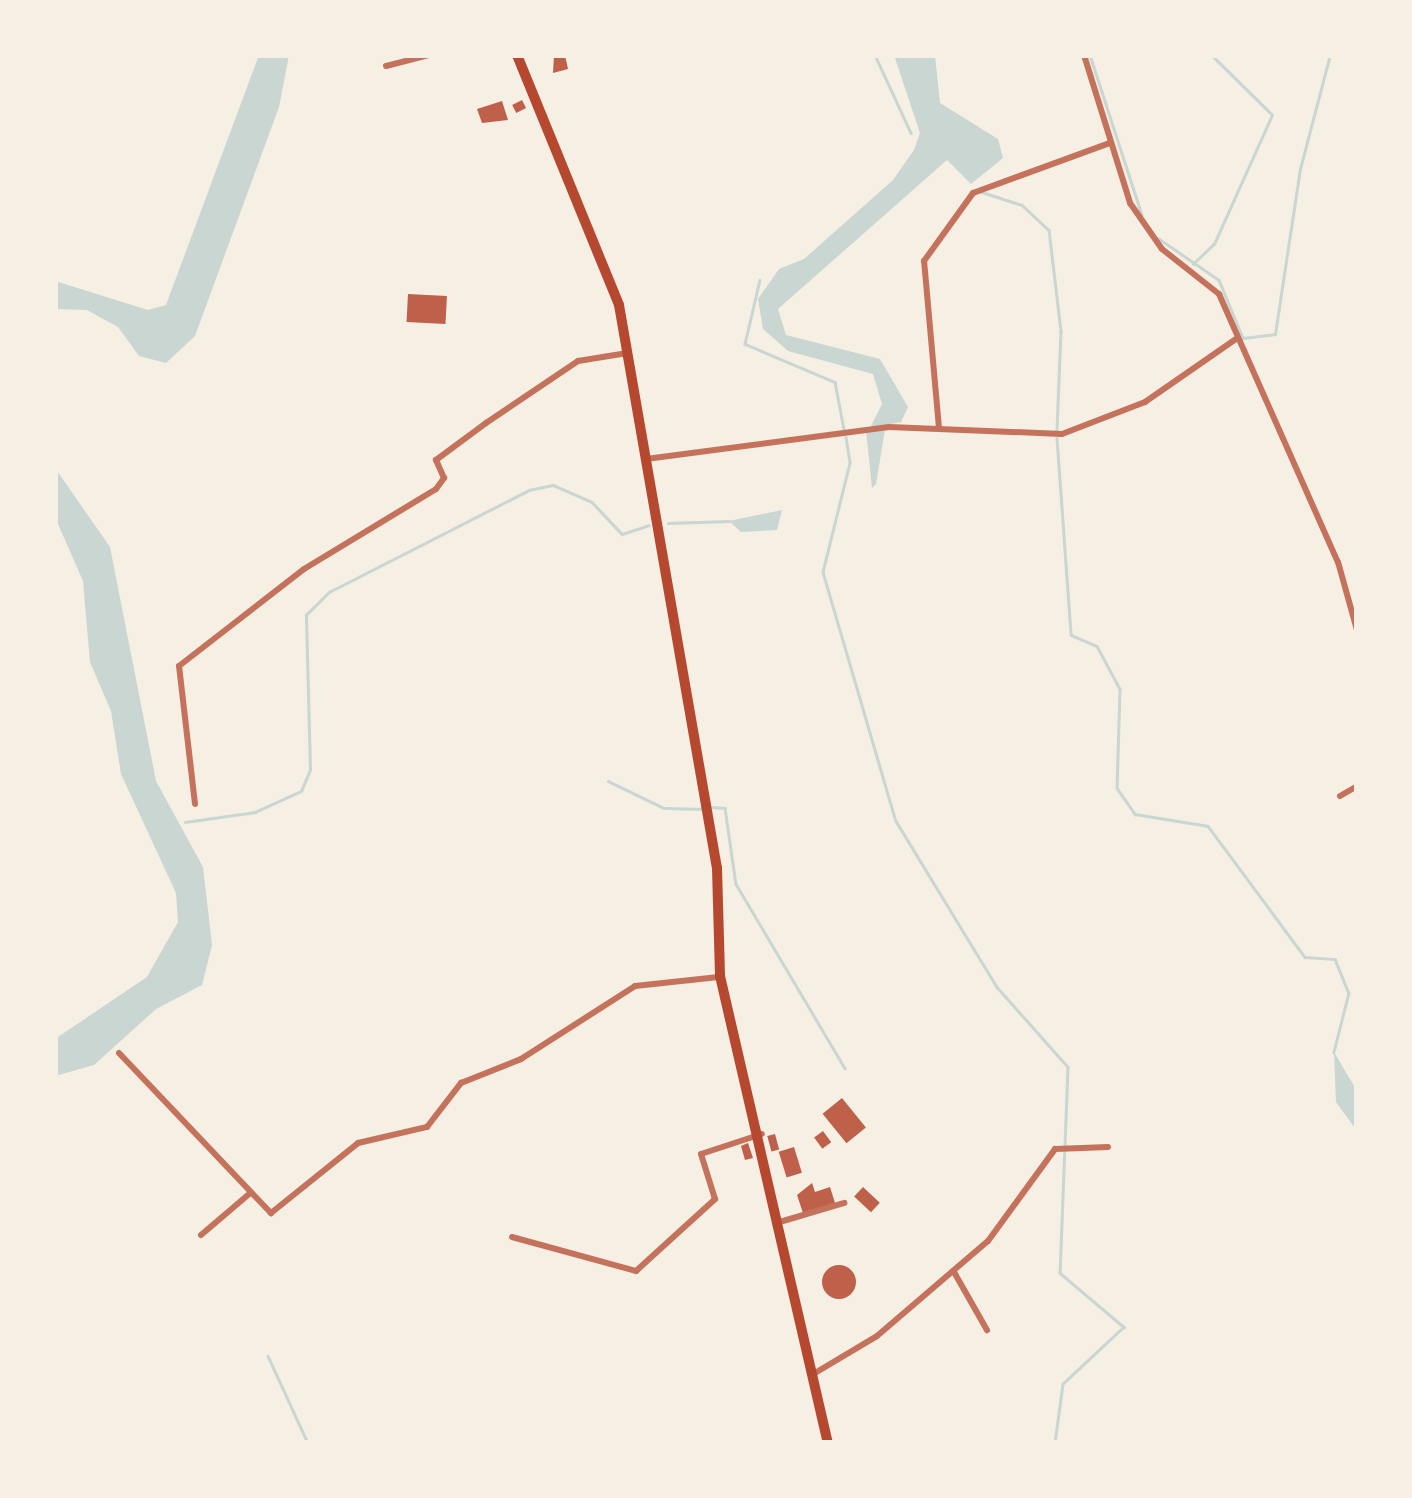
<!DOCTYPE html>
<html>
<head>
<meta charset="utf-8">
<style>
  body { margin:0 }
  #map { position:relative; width:1412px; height:1498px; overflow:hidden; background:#f6efe4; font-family:Quicksand,sans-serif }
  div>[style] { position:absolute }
  .water>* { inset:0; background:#c9d6d2 }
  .stream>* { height:2.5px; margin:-1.25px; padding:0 1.25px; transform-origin:1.25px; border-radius:1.25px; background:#c9d6d2 }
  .building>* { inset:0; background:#bf614a; transform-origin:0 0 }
  .round { border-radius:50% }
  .minor>* { height:6px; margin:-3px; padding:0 3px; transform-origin:3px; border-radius:3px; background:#c5725c }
  .trunk>* { height:10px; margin:-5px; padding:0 5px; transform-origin:5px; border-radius:5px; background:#b5482f }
  span { translate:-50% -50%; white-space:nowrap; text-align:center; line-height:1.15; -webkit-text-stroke:8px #f6efe4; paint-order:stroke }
  .frame { position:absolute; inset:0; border:58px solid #f6efe4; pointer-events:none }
</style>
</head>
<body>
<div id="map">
  <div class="water">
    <div style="clip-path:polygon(259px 55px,289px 55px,279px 107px,195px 336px,166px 363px,139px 356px,118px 327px,87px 310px,55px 309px,55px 281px,148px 310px,166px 305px)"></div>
    <div style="clip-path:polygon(894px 55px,935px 55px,940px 103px,998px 139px,1003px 158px,971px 184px,947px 160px,778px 309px,786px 335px,880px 359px,908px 407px,901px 422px,870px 428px,882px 404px,873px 374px,788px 351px,763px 329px,758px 299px,779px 269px,804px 259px,893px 180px,914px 150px,920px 133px)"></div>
    <div style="clip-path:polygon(885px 429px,876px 484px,872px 488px,866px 431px)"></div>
    <div style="clip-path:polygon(55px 468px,110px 547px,156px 781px,203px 867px,212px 945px,202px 985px,156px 1009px,94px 1065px,55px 1076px,55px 1039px,147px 977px,178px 922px,176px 893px,121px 774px,111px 711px,90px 662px,83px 581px,55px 517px)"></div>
    <div style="clip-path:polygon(782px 510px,777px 530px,741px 532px,729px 521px)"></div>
    <div style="clip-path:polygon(1334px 1052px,1357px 1091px,1357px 1131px,1336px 1102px)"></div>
  </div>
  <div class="stream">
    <div style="left:875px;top:55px;width:86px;rotate:65.2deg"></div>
    <div style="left:1090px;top:55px;width:168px;rotate:72deg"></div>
    <div style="left:982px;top:192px;width:42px;rotate:18deg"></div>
    <div style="left:1022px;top:205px;width:37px;rotate:43deg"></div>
    <div style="left:1049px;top:230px;width:102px;rotate:83.2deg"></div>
    <div style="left:1061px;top:331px;width:99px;rotate:92.3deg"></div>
    <div style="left:1158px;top:238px;width:74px;rotate:34.5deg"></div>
    <div style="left:1219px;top:280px;width:63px;rotate:67.5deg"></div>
    <div style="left:1243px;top:338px;width:32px;rotate:-7deg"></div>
    <div style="left:1275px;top:334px;width:167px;rotate:-81.4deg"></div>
    <div style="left:1300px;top:169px;width:118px;rotate:-75.3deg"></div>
    <div style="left:1193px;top:264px;width:29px;rotate:-44deg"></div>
    <div style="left:1214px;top:244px;width:141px;rotate:-65.8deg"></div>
    <div style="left:1272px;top:115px;width:86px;rotate:-135.5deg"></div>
    <div style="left:760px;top:280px;width:66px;rotate:103.2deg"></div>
    <div style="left:745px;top:344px;width:98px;rotate:22.9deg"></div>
    <div style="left:835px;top:382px;width:48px;rotate:79.2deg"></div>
    <div style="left:846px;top:437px;width:26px;rotate:81deg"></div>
    <div style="left:850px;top:463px;width:112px;rotate:103.9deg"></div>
    <div style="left:823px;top:572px;width:259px;rotate:73.7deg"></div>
    <div style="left:896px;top:821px;width:194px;rotate:58.7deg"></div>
    <div style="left:997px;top:987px;width:107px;rotate:48.4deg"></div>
    <div style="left:1068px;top:1067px;width:206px;rotate:92.2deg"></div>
    <div style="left:1060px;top:1273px;width:84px;rotate:40.2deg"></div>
    <div style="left:1124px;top:1327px;width:83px;rotate:136.9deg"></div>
    <div style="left:1063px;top:1384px;width:60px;rotate:97.7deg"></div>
    <div style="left:1057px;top:438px;width:197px;rotate:85.9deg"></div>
    <div style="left:1071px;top:635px;width:28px;rotate:23deg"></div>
    <div style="left:1097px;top:646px;width:49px;rotate:61.9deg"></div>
    <div style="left:1120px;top:689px;width:99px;rotate:91.7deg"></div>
    <div style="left:1117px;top:788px;width:32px;rotate:55deg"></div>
    <div style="left:1135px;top:814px;width:74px;rotate:9.3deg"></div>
    <div style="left:1208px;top:826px;width:163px;rotate:53.5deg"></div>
    <div style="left:1305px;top:957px;width:30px;rotate:4deg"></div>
    <div style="left:1335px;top:959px;width:37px;rotate:68deg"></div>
    <div style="left:1349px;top:993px;width:61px;rotate:104.3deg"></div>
    <div style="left:668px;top:523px;width:61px;rotate:-1.9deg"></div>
    <div style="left:608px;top:781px;width:62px;rotate:25.7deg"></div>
    <div style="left:664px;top:808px;width:40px;rotate:1.4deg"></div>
    <div style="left:712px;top:807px;width:13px;rotate:4deg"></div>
    <div style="left:725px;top:808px;width:77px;rotate:81.8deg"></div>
    <div style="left:736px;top:884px;width:214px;rotate:59.4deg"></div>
    <div style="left:185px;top:822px;width:71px;rotate:-8.1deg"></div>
    <div style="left:255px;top:812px;width:51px;rotate:-24.5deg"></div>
    <div style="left:301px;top:791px;width:23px;rotate:-67deg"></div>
    <div style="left:310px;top:770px;width:155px;rotate:-91.5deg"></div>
    <div style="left:306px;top:615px;width:33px;rotate:-45deg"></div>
    <div style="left:329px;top:592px;width:225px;rotate:-27deg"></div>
    <div style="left:529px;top:490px;width:25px;rotate:-12deg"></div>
    <div style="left:553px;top:485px;width:43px;rotate:23.6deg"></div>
    <div style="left:592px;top:502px;width:44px;rotate:46.8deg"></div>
    <div style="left:622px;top:534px;width:28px;rotate:-18deg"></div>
    <div style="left:268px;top:1356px;width:96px;rotate:65.3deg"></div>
  </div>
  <div class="building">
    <div style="clip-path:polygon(554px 55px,565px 55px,568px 69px,553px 73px)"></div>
    <div style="left:522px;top:100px;width:9px;height:11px;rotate:63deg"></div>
    <div style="clip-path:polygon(502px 101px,508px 120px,482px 123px,477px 109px)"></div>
    <div style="left:408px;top:294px;width:39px;height:28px;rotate:3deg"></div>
    <div style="left:842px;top:1098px;width:38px;height:25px;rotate:51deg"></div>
    <div style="left:823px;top:1131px;width:14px;height:11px;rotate:54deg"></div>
    <div style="left:775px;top:1134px;width:16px;height:8px;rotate:75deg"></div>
    <div style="clip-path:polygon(748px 1143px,753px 1158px,745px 1160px,741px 1146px)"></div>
    <div style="left:794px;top:1147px;width:27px;height:16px;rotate:73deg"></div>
    <div style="clip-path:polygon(812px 1183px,815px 1192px,830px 1187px,835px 1203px,803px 1213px,797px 1195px)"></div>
    <div style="left:863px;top:1187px;width:23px;height:13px;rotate:43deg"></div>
    <div class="round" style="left:822px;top:1265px;width:34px;height:34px"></div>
  </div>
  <div class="minor">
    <div style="left:1084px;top:55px;width:155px;rotate:72.7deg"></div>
    <div style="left:1130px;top:203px;width:56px;rotate:55.2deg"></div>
    <div style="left:1162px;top:249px;width:73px;rotate:38.3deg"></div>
    <div style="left:1219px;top:294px;width:293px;rotate:66.1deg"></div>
    <div style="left:1338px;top:562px;width:71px;rotate:74.4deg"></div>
    <div style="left:386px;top:66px;width:44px;rotate:-14.3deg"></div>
    <div style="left:939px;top:428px;width:168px;rotate:-95.1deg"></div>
    <div style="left:924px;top:261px;width:84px;rotate:-54.2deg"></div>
    <div style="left:973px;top:193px;width:146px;rotate:-20.1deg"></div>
    <div style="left:646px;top:459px;width:245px;rotate:-7.5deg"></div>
    <div style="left:889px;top:427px;width:173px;rotate:2.3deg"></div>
    <div style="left:1062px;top:434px;width:89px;rotate:-21.1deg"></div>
    <div style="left:1145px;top:402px;width:111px;rotate:-34.7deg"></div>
    <div style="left:1340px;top:796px;width:20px;rotate:-30deg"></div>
    <div style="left:195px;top:804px;width:139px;rotate:-96.6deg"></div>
    <div style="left:179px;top:666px;width:158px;rotate:-37.8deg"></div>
    <div style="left:304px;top:569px;width:154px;rotate:-31.2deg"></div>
    <div style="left:436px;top:489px;width:14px;rotate:-54deg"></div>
    <div style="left:444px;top:478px;width:20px;rotate:-114deg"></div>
    <div style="left:436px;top:460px;width:62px;rotate:-36.5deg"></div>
    <div style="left:486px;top:423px;width:111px;rotate:-34deg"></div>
    <div style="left:578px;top:361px;width:50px;rotate:-9.3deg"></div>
    <div style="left:119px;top:1053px;width:221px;rotate:46.5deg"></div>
    <div style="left:271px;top:1213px;width:112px;rotate:-38.8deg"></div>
    <div style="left:358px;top:1143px;width:71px;rotate:-13.1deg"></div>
    <div style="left:427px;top:1127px;width:56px;rotate:-52.3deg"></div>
    <div style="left:461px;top:1083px;width:65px;rotate:-21.8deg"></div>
    <div style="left:521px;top:1059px;width:135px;rotate:-32.6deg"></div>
    <div style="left:635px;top:986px;width:84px;rotate:-6.1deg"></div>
    <div style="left:783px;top:1221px;width:64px;rotate:-16.4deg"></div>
    <div style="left:201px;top:1235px;width:62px;rotate:-40.4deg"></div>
    <div style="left:512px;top:1237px;width:129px;rotate:15.3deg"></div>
    <div style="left:636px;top:1271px;width:107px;rotate:-42.3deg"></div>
    <div style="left:715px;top:1199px;width:47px;rotate:-107.3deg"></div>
    <div style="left:701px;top:1154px;width:64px;rotate:-18.2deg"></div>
    <div style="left:954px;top:1272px;width:67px;rotate:60.4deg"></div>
    <div style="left:815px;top:1373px;width:72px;rotate:-30.8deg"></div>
    <div style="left:877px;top:1336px;width:146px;rotate:-40.6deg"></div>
    <div style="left:988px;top:1241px;width:114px;rotate:-53.9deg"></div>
    <div style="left:1055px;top:1149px;width:53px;rotate:-2.2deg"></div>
  </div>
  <div class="trunk">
    <div style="left:517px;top:55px;width:270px;rotate:67.8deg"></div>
    <div style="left:619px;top:305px;width:571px;rotate:80.13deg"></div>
    <div style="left:717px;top:868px;width:108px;rotate:88.4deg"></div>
    <div style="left:720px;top:976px;width:479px;rotate:77deg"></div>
  </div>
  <div class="frame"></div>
</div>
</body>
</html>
